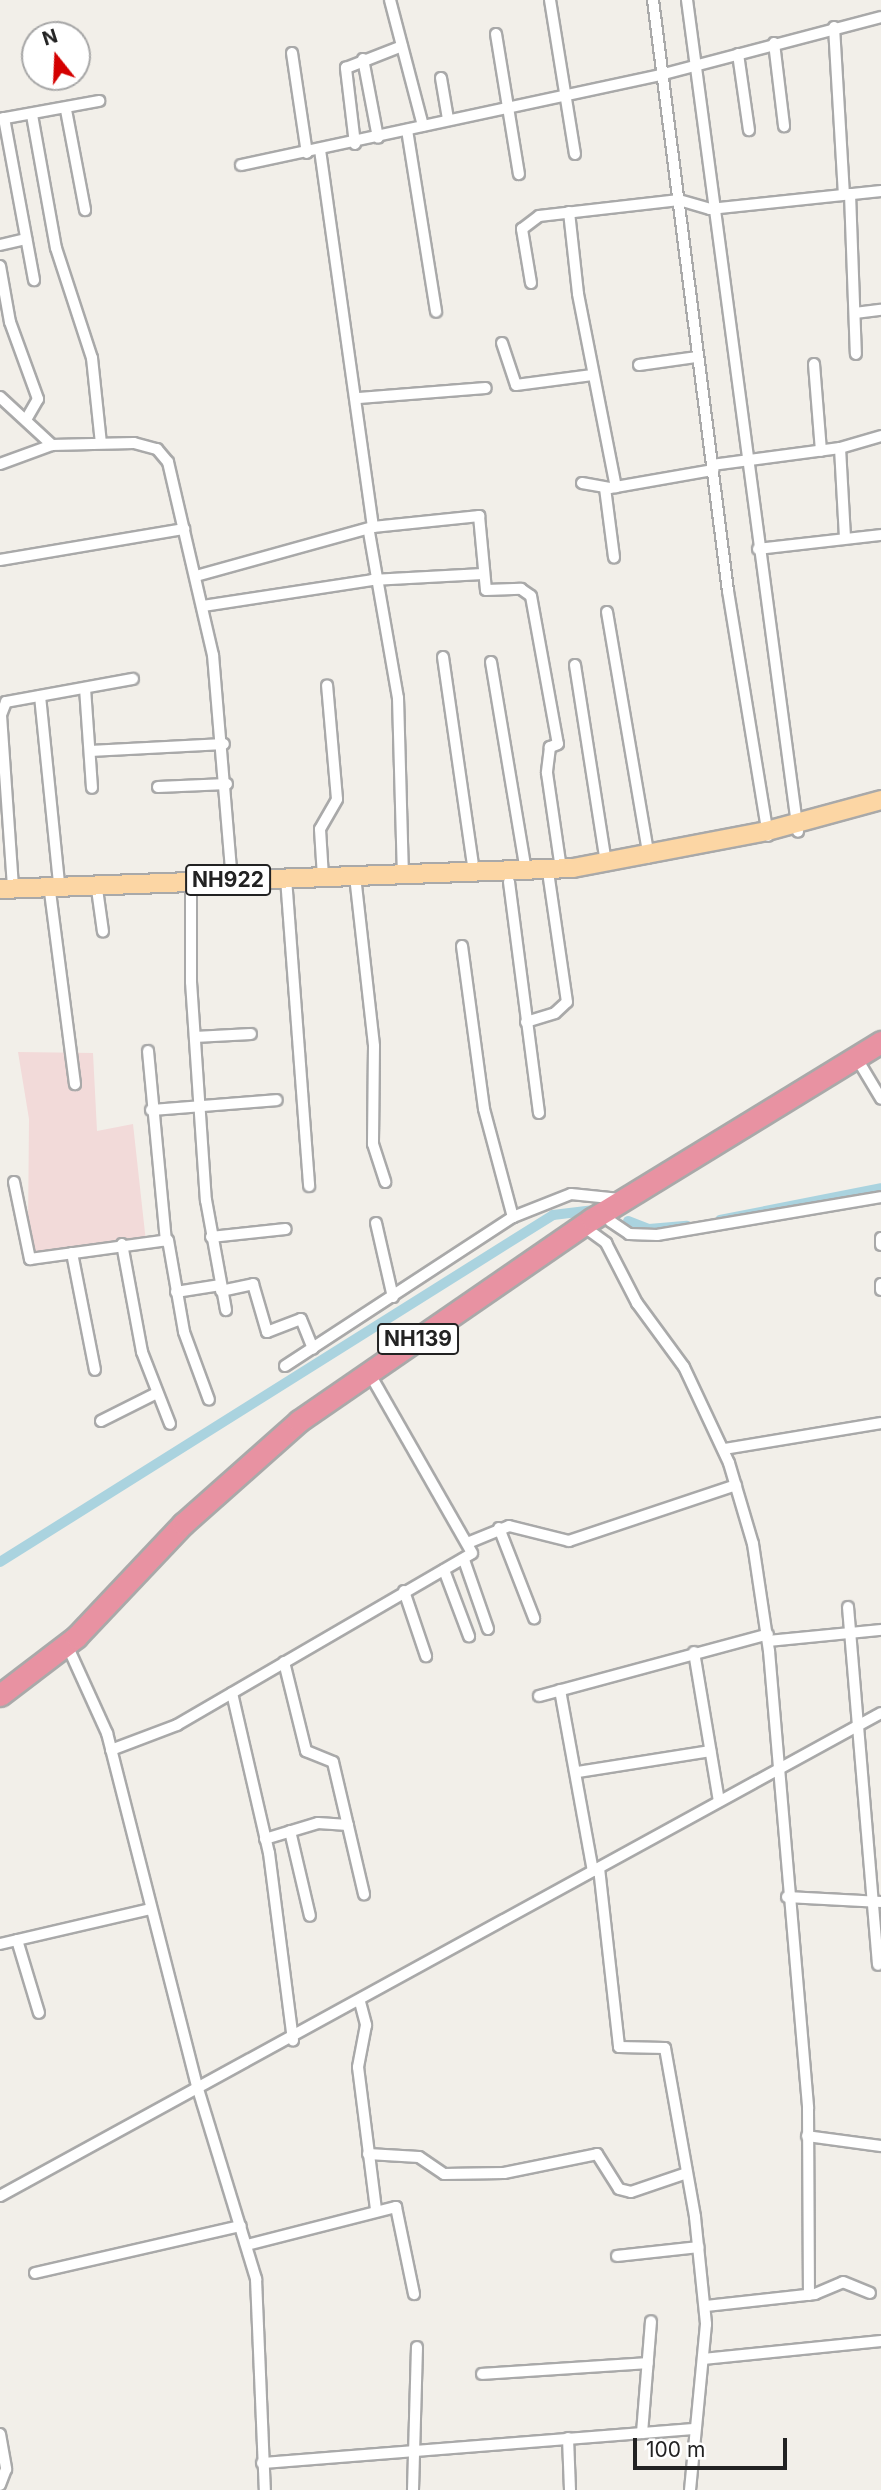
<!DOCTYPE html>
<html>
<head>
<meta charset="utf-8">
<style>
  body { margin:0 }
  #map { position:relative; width:881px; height:2490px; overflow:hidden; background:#f2efe9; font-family:Inter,sans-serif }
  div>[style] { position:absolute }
  .commercial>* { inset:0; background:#f2dad9 }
  .canal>* { height:10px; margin:-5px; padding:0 5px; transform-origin:5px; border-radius:5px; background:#aad3df }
  .roads { filter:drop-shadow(2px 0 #a9a9a9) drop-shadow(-2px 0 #a9a9a9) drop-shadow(0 2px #a9a9a9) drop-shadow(0 -2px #a9a9a9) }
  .street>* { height:10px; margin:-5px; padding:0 5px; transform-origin:5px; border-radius:5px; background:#fff }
  .primary>* { height:18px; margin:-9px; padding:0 9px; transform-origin:9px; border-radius:9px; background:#fcd6a4 }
  .highway>* { height:21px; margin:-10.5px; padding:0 10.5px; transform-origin:10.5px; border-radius:10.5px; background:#e892a2 }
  span { translate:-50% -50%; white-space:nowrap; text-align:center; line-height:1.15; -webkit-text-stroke:7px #fff; paint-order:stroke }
  .shield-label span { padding:2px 5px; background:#fff; border:2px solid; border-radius:5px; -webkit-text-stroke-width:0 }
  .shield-label { font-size:21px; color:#222; font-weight:700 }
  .north { position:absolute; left:21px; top:21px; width:70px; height:70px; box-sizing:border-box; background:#fff; border:2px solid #a7a7a7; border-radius:50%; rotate:342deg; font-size:19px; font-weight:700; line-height:28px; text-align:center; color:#222 }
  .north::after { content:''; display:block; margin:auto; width:24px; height:32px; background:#d40000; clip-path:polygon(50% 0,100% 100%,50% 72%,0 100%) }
  .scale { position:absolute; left:633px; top:2438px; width:154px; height:32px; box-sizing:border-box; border:4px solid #222; border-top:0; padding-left:9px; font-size:21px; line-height:24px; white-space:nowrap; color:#222; -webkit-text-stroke:5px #fff; paint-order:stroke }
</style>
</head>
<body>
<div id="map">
  <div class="commercial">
    <div style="clip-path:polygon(18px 1052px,93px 1053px,97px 1131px,133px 1124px,146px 1242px,35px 1264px,28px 1229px,29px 1119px)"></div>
  </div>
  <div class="canal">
    <div style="left:720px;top:1220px;width:164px;rotate:-11.2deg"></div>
    <div style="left:628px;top:1221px;width:22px;rotate:21deg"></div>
    <div style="left:649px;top:1229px;width:38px;rotate:-5deg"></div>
    <div style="left:0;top:1562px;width:653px;rotate:-32.11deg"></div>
    <div style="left:553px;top:1215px;width:50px;rotate:-6.8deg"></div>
  </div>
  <div class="roads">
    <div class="street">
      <div style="left:390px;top:0;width:130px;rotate:75.3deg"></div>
      <div style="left:550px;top:0;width:156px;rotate:80.8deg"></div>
      <div style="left:653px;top:0;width:596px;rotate:82.77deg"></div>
      <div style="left:728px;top:591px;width:248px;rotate:80.7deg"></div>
      <div style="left:687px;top:0;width:839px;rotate:82.4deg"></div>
      <div style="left:834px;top:27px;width:167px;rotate:86.6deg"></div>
      <div style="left:496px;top:34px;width:142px;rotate:80.7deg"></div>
      <div style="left:774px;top:43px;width:84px;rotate:83.1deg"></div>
      <div style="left:292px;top:53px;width:101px;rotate:81.5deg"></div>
      <div style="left:738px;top:54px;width:77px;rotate:81.8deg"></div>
      <div style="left:363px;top:59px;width:80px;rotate:79.2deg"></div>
      <div style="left:441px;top:78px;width:42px;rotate:80.3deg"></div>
      <div style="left:66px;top:110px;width:102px;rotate:79.2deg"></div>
      <div style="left:32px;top:115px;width:135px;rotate:79.8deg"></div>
      <div style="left:56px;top:248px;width:116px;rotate:71.9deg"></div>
      <div style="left:92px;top:358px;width:85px;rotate:84deg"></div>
      <div style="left:4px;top:118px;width:165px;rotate:79.5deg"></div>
      <div style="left:0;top:119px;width:101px;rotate:-10.3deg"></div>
      <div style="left:407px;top:130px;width:184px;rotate:80.9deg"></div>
      <div style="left:355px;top:144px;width:77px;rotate:-96.8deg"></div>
      <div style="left:346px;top:68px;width:60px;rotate:-21.4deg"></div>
      <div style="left:241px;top:165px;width:433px;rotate:-12.1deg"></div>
      <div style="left:664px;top:74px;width:224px;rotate:-14.7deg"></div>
      <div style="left:850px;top:194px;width:160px;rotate:87.9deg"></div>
      <div style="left:569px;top:212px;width:82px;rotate:83.7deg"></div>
      <div style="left:578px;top:294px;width:197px;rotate:78.9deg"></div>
      <div style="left:0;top:245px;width:27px;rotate:-13deg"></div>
      <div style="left:0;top:266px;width:57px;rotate:79.9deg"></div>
      <div style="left:10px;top:322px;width:82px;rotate:70deg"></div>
      <div style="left:38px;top:399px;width:24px;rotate:120deg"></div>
      <div style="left:531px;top:283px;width:55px;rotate:-99.5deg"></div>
      <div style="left:522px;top:229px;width:21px;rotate:-37deg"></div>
      <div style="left:539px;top:216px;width:141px;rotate:-6.5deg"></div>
      <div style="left:679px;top:200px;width:32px;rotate:16deg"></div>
      <div style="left:710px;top:209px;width:172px;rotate:-6deg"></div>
      <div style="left:855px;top:313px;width:26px;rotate:-7deg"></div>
      <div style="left:502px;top:343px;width:44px;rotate:71.6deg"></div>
      <div style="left:516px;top:385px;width:77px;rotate:-7.5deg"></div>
      <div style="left:814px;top:364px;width:87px;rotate:85.4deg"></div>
      <div style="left:639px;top:365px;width:59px;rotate:-7.9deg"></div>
      <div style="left:0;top:397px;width:71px;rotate:42.7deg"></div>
      <div style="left:52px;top:445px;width:82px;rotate:-1.4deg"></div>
      <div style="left:134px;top:443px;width:24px;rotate:15deg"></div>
      <div style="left:157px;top:449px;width:17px;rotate:50deg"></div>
      <div style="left:168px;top:462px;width:198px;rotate:76.9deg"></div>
      <div style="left:213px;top:655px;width:226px;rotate:85.2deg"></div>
      <div style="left:359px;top:398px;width:127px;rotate:-4.5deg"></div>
      <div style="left:840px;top:448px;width:90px;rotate:86.8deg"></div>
      <div style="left:0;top:464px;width:55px;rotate:-20.1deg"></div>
      <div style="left:712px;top:465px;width:129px;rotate:-7.6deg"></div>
      <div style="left:840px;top:448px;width:43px;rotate:-16.3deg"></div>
      <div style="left:582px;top:483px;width:28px;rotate:10deg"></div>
      <div style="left:610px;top:488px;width:105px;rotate:-9.9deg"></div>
      <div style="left:605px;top:488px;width:70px;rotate:82.6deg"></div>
      <div style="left:373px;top:527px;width:107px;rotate:-5.9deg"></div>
      <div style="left:479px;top:516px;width:74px;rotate:84.6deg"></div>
      <div style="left:486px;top:590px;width:35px;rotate:-2deg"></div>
      <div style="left:521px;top:589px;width:12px;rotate:35deg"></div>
      <div style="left:531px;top:596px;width:150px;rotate:79.7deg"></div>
      <div style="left:558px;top:744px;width:9px;rotate:159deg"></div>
      <div style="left:550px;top:747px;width:26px;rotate:97deg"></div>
      <div style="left:547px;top:773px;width:97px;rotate:81.7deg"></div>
      <div style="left:369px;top:532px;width:169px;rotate:80.1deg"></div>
      <div style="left:398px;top:698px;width:178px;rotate:88.4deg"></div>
      <div style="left:758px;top:549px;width:124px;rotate:-6.5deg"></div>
      <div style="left:0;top:560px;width:187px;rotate:-9.6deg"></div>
      <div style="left:196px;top:576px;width:184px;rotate:-15.5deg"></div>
      <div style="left:373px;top:527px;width:380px;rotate:-98deg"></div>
      <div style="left:203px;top:606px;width:171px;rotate:-8.7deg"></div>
      <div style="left:372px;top:580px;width:111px;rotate:-3.1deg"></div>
      <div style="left:607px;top:612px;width:249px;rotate:80.3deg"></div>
      <div style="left:443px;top:657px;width:218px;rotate:81.8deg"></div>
      <div style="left:491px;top:662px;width:213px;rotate:80.5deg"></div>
      <div style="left:575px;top:665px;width:200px;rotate:81.1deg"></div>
      <div style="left:85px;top:688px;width:100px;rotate:86deg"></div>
      <div style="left:40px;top:696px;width:189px;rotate:84.2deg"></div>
      <div style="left:90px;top:751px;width:134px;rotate:-3deg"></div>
      <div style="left:158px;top:787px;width:69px;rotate:-2.5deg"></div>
      <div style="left:355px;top:876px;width:171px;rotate:83.6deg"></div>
      <div style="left:374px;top:1046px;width:98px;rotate:90.6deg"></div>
      <div style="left:373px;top:1144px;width:40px;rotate:72deg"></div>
      <div style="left:323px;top:877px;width:48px;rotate:-93.6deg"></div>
      <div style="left:320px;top:829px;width:34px;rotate:-60deg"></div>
      <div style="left:337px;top:799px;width:114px;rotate:-95deg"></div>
      <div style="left:286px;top:878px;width:309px;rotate:85.7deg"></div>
      <div style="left:191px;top:879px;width:103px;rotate:90deg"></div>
      <div style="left:191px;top:982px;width:219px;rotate:86.1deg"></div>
      <div style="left:206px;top:1200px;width:112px;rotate:79.7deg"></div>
      <div style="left:96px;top:882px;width:50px;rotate:82deg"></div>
      <div style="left:509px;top:882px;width:233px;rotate:82.6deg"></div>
      <div style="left:49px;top:884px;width:202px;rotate:82.6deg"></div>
      <div style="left:13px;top:887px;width:172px;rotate:-94deg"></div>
      <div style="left:1px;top:715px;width:14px;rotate:-69deg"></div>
      <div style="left:6px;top:702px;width:129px;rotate:-10.3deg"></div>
      <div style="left:462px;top:946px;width:164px;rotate:82.3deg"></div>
      <div style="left:484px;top:1109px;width:112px;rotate:75deg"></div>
      <div style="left:526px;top:1022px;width:30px;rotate:-17deg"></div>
      <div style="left:555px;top:1013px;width:16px;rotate:-43deg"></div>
      <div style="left:567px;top:1002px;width:125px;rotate:-98.3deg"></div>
      <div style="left:195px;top:1037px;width:56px;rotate:-3.1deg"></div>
      <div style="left:148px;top:1051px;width:191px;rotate:84.6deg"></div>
      <div style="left:862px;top:1067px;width:37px;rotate:59deg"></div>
      <div style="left:151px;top:1110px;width:126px;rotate:-4.5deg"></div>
      <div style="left:14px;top:1182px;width:79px;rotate:78.3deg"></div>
      <div style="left:30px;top:1259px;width:139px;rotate:-7.8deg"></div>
      <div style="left:168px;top:1240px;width:93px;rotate:80.1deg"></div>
      <div style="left:184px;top:1332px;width:72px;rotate:69.8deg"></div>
      <div style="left:610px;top:1221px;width:23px;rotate:34deg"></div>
      <div style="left:629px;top:1234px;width:28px;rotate:2deg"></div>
      <div style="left:657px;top:1235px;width:227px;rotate:-9.6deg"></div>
      <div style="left:376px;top:1223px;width:76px;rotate:77.1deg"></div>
      <div style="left:583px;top:1226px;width:29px;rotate:36deg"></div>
      <div style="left:606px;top:1243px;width:68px;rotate:62.7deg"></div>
      <div style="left:637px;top:1303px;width:79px;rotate:53.7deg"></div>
      <div style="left:684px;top:1367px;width:106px;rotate:64.9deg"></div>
      <div style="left:729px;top:1463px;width:84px;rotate:73.5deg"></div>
      <div style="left:753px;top:1544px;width:108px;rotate:81.5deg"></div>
      <div style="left:769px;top:1651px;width:459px;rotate:85.1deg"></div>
      <div style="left:808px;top:2108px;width:187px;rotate:89.7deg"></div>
      <div style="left:211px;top:1237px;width:75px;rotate:-6.1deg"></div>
      <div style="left:881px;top:1238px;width:7px;rotate:90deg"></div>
      <div style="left:122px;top:1244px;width:110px;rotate:79.5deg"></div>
      <div style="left:142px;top:1352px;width:77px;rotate:68.7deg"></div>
      <div style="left:72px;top:1253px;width:119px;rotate:78.9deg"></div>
      <div style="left:881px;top:1284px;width:6px;rotate:90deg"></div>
      <div style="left:221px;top:1291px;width:33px;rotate:-12deg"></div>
      <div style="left:253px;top:1284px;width:50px;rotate:73.7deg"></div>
      <div style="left:267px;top:1332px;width:36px;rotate:-21deg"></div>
      <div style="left:301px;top:1319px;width:32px;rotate:68deg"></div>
      <div style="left:176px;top:1292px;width:45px;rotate:-9deg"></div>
      <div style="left:285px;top:1366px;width:272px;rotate:-33.2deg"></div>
      <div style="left:513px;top:1217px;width:62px;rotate:-21.6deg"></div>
      <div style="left:571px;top:1194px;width:49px;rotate:5.8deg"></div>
      <div style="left:101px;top:1421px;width:63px;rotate:-26.6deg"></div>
      <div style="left:724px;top:1449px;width:159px;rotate:-9.4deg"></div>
      <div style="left:499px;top:1528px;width:97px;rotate:68.7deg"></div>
      <div style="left:470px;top:1542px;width:42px;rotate:-22.3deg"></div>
      <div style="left:509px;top:1526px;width:62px;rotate:14deg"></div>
      <div style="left:569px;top:1541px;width:176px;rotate:-18.5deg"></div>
      <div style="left:464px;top:1560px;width:73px;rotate:70.8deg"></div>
      <div style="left:444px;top:1570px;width:71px;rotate:69.3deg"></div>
      <div style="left:404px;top:1591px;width:69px;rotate:71.3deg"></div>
      <div style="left:848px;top:1607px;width:359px;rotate:85.2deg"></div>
      <div style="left:768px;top:1641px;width:114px;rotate:-5.6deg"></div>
      <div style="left:67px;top:1645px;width:97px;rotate:65.6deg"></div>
      <div style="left:107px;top:1733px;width:367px;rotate:75.7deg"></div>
      <div style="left:198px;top:2089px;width:199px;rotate:73deg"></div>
      <div style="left:256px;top:2279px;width:211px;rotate:87.6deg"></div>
      <div style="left:694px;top:1652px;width:151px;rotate:80.5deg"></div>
      <div style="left:284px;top:1662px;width:92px;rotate:76.1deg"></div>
      <div style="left:306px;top:1751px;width:29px;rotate:22deg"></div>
      <div style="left:333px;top:1762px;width:136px;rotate:76.8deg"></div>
      <div style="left:560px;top:1690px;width:184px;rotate:79.7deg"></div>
      <div style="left:232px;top:1693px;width:164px;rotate:77deg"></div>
      <div style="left:269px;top:1853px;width:189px;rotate:82.7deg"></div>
      <div style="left:539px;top:1696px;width:237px;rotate:-15.1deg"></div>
      <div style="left:111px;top:1750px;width:71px;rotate:-20.7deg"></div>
      <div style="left:177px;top:1725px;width:341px;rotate:-30.2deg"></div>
      <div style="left:472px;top:1553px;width:198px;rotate:-119.7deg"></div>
      <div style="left:578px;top:1772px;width:134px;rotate:-9deg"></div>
      <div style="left:290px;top:1831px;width:87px;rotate:76.8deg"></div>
      <div style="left:265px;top:1839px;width:55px;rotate:-16.8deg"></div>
      <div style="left:318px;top:1823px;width:30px;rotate:4deg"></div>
      <div style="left:599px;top:1868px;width:180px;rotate:83.6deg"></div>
      <div style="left:619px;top:2047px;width:46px;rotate:1.2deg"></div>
      <div style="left:665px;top:2048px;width:172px;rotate:79.9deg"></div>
      <div style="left:695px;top:2217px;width:108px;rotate:84.1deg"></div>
      <div style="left:706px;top:2324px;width:167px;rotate:95.5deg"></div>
      <div style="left:787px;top:1897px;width:94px;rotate:3deg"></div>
      <div style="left:17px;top:1940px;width:76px;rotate:73.2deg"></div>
      <div style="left:0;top:1944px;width:154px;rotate:-13.1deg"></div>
      <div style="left:360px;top:2002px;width:24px;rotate:75deg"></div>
      <div style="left:366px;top:2025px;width:43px;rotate:100.8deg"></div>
      <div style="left:358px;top:2067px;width:144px;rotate:82.8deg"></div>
      <div style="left:807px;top:2136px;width:75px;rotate:7.7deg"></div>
      <div style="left:368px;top:2154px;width:51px;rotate:3.4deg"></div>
      <div style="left:419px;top:2157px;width:30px;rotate:34deg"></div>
      <div style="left:444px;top:2174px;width:60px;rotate:-1deg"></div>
      <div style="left:504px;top:2173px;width:95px;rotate:-11.5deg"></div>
      <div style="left:597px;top:2154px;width:41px;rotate:57.8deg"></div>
      <div style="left:619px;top:2189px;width:12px;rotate:14deg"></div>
      <div style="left:631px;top:2192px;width:59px;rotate:-18.7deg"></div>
      <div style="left:0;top:2196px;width:1005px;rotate:-28.73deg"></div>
      <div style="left:247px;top:2245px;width:154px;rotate:-14.3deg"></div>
      <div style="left:396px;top:2207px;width:89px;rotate:78.3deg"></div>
      <div style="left:617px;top:2256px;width:82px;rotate:-6.3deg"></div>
      <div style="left:35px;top:2273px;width:211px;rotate:-12.9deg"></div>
      <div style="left:706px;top:2306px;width:110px;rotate:-6.3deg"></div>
      <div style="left:815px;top:2294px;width:30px;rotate:-23deg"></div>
      <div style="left:843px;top:2282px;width:29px;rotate:22deg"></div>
      <div style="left:703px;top:2359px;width:179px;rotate:-5.8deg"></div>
      <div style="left:482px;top:2374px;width:166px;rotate:-3.8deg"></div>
      <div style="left:642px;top:2433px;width:112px;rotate:-85.4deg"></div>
      <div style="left:0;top:2434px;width:36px;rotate:80deg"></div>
      <div style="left:6px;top:2469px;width:17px;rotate:111deg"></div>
      <div style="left:568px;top:2438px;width:52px;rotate:87.8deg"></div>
      <div style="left:262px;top:2463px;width:434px;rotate:-4.5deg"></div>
      <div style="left:413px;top:2490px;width:143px;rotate:-88.4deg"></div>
    </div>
    <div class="primary">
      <div style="left:0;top:889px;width:573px;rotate:-2.1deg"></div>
      <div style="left:573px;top:868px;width:197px;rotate:-10.8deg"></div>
      <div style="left:767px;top:831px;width:118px;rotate:-15.2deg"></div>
    </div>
    <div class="highway">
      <div style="left:0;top:1695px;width:96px;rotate:-37.3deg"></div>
      <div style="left:76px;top:1637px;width:156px;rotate:-46.6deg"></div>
      <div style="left:183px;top:1524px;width:155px;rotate:-41.6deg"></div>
      <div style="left:299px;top:1421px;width:356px;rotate:-34.6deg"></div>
      <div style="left:592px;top:1219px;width:339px;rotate:-31.5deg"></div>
    </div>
  </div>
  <div class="shield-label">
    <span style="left:228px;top:880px">NH922</span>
    <span style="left:418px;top:1339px">NH139</span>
  </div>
  <div class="north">N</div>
  <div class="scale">100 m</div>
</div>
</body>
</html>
